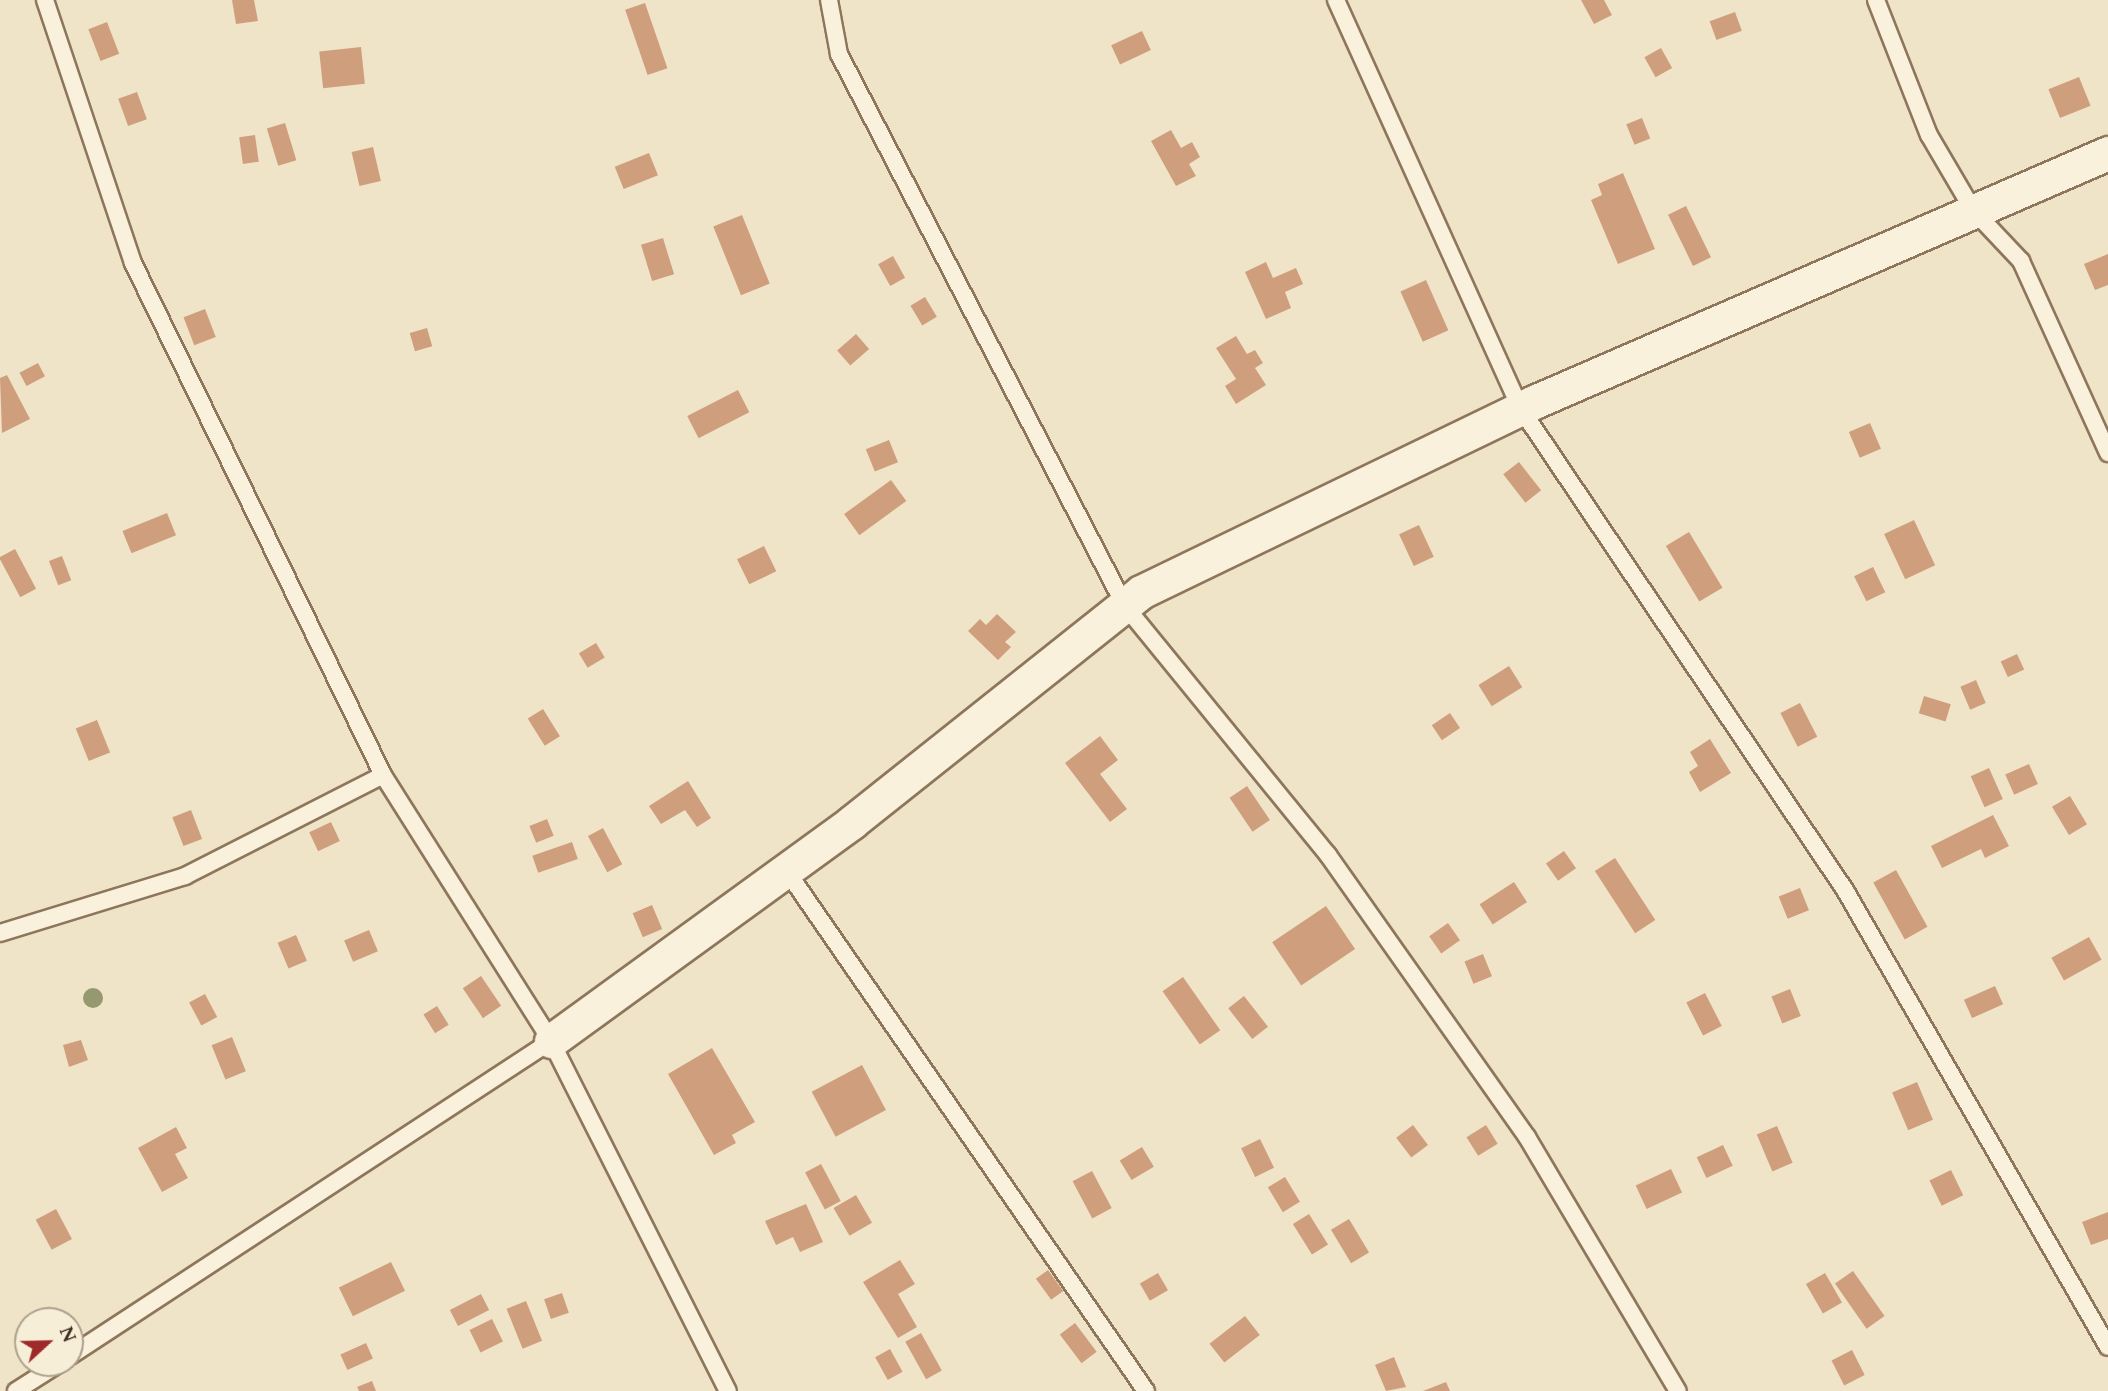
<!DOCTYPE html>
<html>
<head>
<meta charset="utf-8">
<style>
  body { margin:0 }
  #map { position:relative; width:2108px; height:1391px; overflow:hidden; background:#f0e4c8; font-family:Spectral,serif }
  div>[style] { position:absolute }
  .building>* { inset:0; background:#cf9f7d; transform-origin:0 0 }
  .roads { filter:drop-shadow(2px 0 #8d765c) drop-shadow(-2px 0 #8d765c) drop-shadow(0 2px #8d765c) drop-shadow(0 -2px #8d765c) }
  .lane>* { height:16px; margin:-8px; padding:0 8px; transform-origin:8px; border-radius:8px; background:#faf1dc }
  .street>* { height:33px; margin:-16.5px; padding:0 16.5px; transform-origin:16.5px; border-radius:16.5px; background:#faf1dc }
  .trees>* { width:20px; height:20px; margin:-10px; border-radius:50%; background:#96986f }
  span { translate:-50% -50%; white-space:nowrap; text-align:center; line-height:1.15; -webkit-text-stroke:5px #f7eed8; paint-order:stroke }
  .north { position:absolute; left:14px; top:1307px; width:70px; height:70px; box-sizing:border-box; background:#f7eed8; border:2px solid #ada18e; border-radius:50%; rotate:68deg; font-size:19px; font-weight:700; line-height:28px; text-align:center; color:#3d2e20 }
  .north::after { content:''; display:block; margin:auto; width:24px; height:32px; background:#9e2a2b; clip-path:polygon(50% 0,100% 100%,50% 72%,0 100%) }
</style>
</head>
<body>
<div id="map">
  <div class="building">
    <div style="clip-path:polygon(232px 0,254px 0,258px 21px,236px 24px)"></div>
    <div style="clip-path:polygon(1581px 0,1604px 0,1612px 15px,1594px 24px)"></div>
    <div style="left:645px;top:3px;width:69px;height:21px;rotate:71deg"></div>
    <div style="left:1735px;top:12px;width:20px;height:27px;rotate:70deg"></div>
    <div style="left:107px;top:22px;width:34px;height:20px;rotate:69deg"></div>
    <div style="left:1142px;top:31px;width:21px;height:34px;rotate:65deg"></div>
    <div style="left:361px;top:47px;width:37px;height:42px;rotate:84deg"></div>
    <div style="left:1661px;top:48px;width:23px;height:19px;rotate:61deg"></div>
    <div style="left:2079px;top:77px;width:31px;height:33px;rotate:68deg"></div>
    <div style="left:137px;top:92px;width:29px;height:20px;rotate:70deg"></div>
    <div style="left:1642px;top:118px;width:22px;height:17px;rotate:68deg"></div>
    <div style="left:285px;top:123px;width:39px;height:19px;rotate:73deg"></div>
    <div style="clip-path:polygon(1171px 130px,1181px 148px,1192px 142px,1200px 157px,1189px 164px,1196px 176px,1176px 186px,1151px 141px)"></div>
    <div style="left:255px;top:135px;width:27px;height:16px;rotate:82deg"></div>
    <div style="left:373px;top:147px;width:35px;height:22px;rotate:77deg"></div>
    <div style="left:649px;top:153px;width:24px;height:37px;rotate:68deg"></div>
    <div style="clip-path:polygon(1623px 173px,1655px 249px,1618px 264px,1591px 200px,1602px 195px,1598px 184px)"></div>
    <div style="left:1686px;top:206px;width:57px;height:20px;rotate:64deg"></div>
    <div style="left:742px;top:215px;width:74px;height:31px;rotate:68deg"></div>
    <div style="left:663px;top:238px;width:38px;height:23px;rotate:73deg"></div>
    <div style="clip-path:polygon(2108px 254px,2108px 285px,2095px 290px,2084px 264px)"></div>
    <div style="left:893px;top:256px;width:25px;height:17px;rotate:61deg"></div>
    <div style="clip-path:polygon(1266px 262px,1273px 278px,1296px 268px,1303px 284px,1285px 292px,1291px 308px,1266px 319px,1245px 272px)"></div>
    <div style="left:1426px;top:280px;width:55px;height:28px;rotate:66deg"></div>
    <div style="left:925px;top:297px;width:23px;height:17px;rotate:59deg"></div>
    <div style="left:205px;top:309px;width:30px;height:23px;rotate:69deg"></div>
    <div style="left:427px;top:328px;width:19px;height:18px;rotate:74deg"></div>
    <div style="left:856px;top:334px;width:20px;height:25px;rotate:49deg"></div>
    <div style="clip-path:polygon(1236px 336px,1247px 354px,1255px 350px,1263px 363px,1255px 368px,1266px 385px,1236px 404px,1225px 386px,1236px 379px,1216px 348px)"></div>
    <div style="left:38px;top:363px;width:15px;height:21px;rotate:62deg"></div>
    <div style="clip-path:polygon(7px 375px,30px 419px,2px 433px,0 378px)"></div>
    <div style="left:738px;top:390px;width:25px;height:57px;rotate:63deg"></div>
    <div style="left:1870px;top:423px;width:28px;height:23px;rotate:67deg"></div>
    <div style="left:889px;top:440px;width:24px;height:25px;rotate:68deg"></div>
    <div style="left:1519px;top:462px;width:36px;height:20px;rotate:52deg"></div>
    <div style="left:891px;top:480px;width:26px;height:58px;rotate:54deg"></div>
    <div style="left:167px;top:513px;width:24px;height:48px;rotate:68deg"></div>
    <div style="left:1914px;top:520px;width:50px;height:33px;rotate:65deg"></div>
    <div style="left:1419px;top:525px;width:35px;height:22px;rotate:65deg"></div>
    <div style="left:1689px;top:532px;width:65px;height:27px;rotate:59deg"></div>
    <div style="left:764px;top:546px;width:28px;height:30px;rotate:64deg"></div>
    <div style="left:15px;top:549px;width:45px;height:18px;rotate:62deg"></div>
    <div style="left:62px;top:556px;width:26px;height:14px;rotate:69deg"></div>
    <div style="left:1873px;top:567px;width:28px;height:21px;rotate:64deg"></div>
    <div style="clip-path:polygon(997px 614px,1016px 632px,1005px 642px,1011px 647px,998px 660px,968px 631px,980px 619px,986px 625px)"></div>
    <div style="left:596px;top:643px;width:17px;height:20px;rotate:59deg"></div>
    <div style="left:2017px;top:654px;width:17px;height:18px;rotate:65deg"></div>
    <div style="left:1509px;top:666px;width:25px;height:36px;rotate:58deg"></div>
    <div style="left:1976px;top:680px;width:25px;height:17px;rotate:67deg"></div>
    <div style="left:1924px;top:696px;width:28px;height:18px;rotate:17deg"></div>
    <div style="left:1800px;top:703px;width:38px;height:22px;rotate:63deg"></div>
    <div style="left:543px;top:709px;width:32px;height:18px;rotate:58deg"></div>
    <div style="left:1450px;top:713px;width:18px;height:22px;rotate:56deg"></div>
    <div style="left:97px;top:720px;width:35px;height:23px;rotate:68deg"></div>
    <div style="clip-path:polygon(1100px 736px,1118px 760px,1100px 774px,1127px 809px,1110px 822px,1065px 763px)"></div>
    <div style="clip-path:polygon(1710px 739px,1731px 773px,1700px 792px,1689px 772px,1698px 766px,1690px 752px)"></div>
    <div style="left:2029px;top:764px;width:22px;height:26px;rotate:66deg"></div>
    <div style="left:1989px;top:768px;width:34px;height:20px;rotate:66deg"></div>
    <div style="clip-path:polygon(688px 781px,711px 818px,697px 827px,685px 810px,661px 824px,649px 806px)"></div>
    <div style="left:1247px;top:786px;width:41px;height:21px;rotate:56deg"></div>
    <div style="left:2070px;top:796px;width:33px;height:21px;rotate:59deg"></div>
    <div style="left:191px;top:810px;width:31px;height:20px;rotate:69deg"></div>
    <div style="clip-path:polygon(1993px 815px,2009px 846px,1985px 858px,1981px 849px,1942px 868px,1931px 846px)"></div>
    <div style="left:547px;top:819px;width:18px;height:19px;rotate:68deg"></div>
    <div style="left:331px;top:822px;width:21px;height:24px;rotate:65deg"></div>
    <div style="left:603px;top:828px;width:41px;height:17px;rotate:62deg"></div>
    <div style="left:572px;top:842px;width:18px;height:42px;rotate:71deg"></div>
    <div style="left:1564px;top:851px;width:21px;height:22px;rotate:55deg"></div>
    <div style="left:1615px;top:858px;width:74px;height:24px;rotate:57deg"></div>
    <div style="left:1896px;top:870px;width:65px;height:26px;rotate:61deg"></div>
    <div style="left:1514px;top:882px;width:24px;height:41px;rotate:57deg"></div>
    <div style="left:1800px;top:888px;width:24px;height:23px;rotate:68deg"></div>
    <div style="left:652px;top:905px;width:26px;height:21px;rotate:67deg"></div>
    <div style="left:1326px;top:906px;width:52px;height:65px;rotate:56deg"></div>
    <div style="left:1448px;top:923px;width:21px;height:23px;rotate:55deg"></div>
    <div style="left:369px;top:930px;width:23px;height:27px;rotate:67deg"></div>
    <div style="left:296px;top:935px;width:28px;height:20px;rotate:67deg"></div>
    <div style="left:2089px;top:937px;width:26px;height:43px;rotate:61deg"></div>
    <div style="left:1483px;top:954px;width:24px;height:20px;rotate:68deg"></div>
    <div style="left:481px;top:976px;width:36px;height:22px;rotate:56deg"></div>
    <div style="left:1183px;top:977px;width:65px;height:25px;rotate:55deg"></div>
    <div style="left:1995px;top:986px;width:20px;height:34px;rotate:66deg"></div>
    <div style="left:1790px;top:989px;width:29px;height:20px;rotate:68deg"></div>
    <div style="left:1705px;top:993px;width:37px;height:21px;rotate:63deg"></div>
    <div style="left:205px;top:994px;width:26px;height:18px;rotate:62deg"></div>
    <div style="left:1244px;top:996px;width:39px;height:20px;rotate:52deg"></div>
    <div style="left:437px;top:1006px;width:22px;height:16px;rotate:58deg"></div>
    <div style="left:232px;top:1037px;width:37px;height:22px;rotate:68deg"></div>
    <div style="clip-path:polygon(81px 1040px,88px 1060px,69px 1067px,63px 1045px)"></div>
    <div style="clip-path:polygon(712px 1048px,755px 1122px,732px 1135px,736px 1143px,714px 1155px,668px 1074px)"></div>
    <div style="left:862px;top:1065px;width:51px;height:57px;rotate:62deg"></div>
    <div style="left:1917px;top:1082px;width:41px;height:27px;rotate:67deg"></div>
    <div style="left:1413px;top:1125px;width:25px;height:21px;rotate:53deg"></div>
    <div style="left:1486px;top:1125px;width:22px;height:23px;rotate:58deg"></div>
    <div style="left:1777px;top:1126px;width:40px;height:22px;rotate:67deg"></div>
    <div style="clip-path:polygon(176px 1127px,187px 1148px,175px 1154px,188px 1178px,162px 1192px,138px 1148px)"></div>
    <div style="left:1260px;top:1139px;width:32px;height:21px;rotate:64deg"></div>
    <div style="left:1723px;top:1145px;width:23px;height:29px;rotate:65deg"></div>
    <div style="left:1142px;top:1147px;width:23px;height:26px;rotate:59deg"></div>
    <div style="left:821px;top:1164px;width:42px;height:18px;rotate:62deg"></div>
    <div style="left:1671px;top:1169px;width:26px;height:39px;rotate:65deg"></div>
    <div style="left:1951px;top:1170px;width:28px;height:24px;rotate:64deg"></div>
    <div style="left:1092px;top:1171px;width:42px;height:22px;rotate:62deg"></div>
    <div style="left:1285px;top:1177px;width:29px;height:20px;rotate:59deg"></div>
    <div style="left:856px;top:1195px;width:32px;height:26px;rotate:60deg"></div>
    <div style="clip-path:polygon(806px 1204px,823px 1242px,800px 1252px,793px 1237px,776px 1245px,765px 1221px)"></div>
    <div style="left:56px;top:1209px;width:34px;height:23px;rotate:62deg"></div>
    <div style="clip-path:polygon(2108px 1212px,2108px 1239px,2091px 1245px,2082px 1222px)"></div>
    <div style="left:1309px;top:1214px;width:36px;height:19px;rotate:58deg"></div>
    <div style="left:1349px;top:1219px;width:39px;height:21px;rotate:59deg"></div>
    <div style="clip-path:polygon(900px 1260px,915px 1284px,898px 1294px,917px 1327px,898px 1338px,863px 1282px)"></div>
    <div style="left:391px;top:1262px;width:32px;height:58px;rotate:64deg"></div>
    <div style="left:1048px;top:1270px;width:26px;height:15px;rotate:54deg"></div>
    <div style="left:1853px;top:1271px;width:55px;height:22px;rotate:55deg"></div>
    <div style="left:1158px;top:1273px;width:20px;height:21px;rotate:60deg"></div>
    <div style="left:1825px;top:1273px;width:34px;height:22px;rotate:60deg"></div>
    <div style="left:562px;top:1293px;width:21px;height:19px;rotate:71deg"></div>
    <div style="left:481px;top:1294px;width:18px;height:35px;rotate:63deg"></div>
    <div style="left:526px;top:1301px;width:43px;height:21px;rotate:68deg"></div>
    <div style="left:1245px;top:1316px;width:24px;height:45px;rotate:52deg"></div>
    <div style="left:492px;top:1319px;width:25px;height:25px;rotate:64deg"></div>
    <div style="left:1075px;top:1323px;width:36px;height:19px;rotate:53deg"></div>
    <div style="left:921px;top:1333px;width:43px;height:18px;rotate:61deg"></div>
    <div style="left:366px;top:1343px;width:17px;height:28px;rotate:66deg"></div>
    <div style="left:890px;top:1349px;width:26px;height:17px;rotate:61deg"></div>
    <div style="left:1852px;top:1350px;width:28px;height:23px;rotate:63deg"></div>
    <div style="clip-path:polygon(1394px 1357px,1406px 1387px,1386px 1391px,1375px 1365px)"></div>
    <div style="clip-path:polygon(372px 1381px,376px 1391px,359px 1391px,357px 1387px)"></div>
    <div style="clip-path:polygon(1446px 1382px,1450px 1391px,1423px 1391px)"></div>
  </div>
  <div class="roads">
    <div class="lane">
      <div style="left:45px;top:0;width:277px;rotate:71.5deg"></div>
      <div style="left:133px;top:263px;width:570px;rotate:63.97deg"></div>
      <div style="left:383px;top:775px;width:315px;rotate:57.7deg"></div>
      <div style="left:551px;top:1041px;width:392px;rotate:63.2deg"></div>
      <div style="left:829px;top:0;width:55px;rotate:79.5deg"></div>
      <div style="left:839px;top:54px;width:622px;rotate:62.61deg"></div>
      <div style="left:1125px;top:606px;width:321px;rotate:50.8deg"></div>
      <div style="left:1328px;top:855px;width:345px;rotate:54.8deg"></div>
      <div style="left:1527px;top:1137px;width:295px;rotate:59.3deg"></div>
      <div style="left:1336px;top:0;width:449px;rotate:65.7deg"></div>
      <div style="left:1521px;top:409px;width:580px;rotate:56.04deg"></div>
      <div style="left:1845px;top:890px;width:527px;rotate:60.08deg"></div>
      <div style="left:1876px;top:0;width:145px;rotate:68.6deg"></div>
      <div style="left:1929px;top:135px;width:87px;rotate:59.6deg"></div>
      <div style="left:1973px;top:210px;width:70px;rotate:46.7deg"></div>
      <div style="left:2021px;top:261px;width:211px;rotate:65.6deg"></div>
      <div style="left:786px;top:870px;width:633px;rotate:55.36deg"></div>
      <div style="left:0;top:933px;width:194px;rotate:-17.1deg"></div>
      <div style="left:185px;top:876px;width:222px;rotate:-27deg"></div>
      <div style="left:70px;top:1356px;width:575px;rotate:-33.22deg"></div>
      <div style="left:16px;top:1391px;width:52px;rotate:-32.5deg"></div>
    </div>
    <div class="street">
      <div style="left:551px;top:1041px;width:372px;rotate:-36deg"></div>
      <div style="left:852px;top:822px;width:369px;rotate:-38.5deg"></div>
      <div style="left:1141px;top:592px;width:437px;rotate:-25.8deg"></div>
      <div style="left:1534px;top:402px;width:626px;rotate:-23.45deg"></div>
    </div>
  </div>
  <div class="trees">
    <div style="left:93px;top:998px"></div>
  </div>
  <div class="north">N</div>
</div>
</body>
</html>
